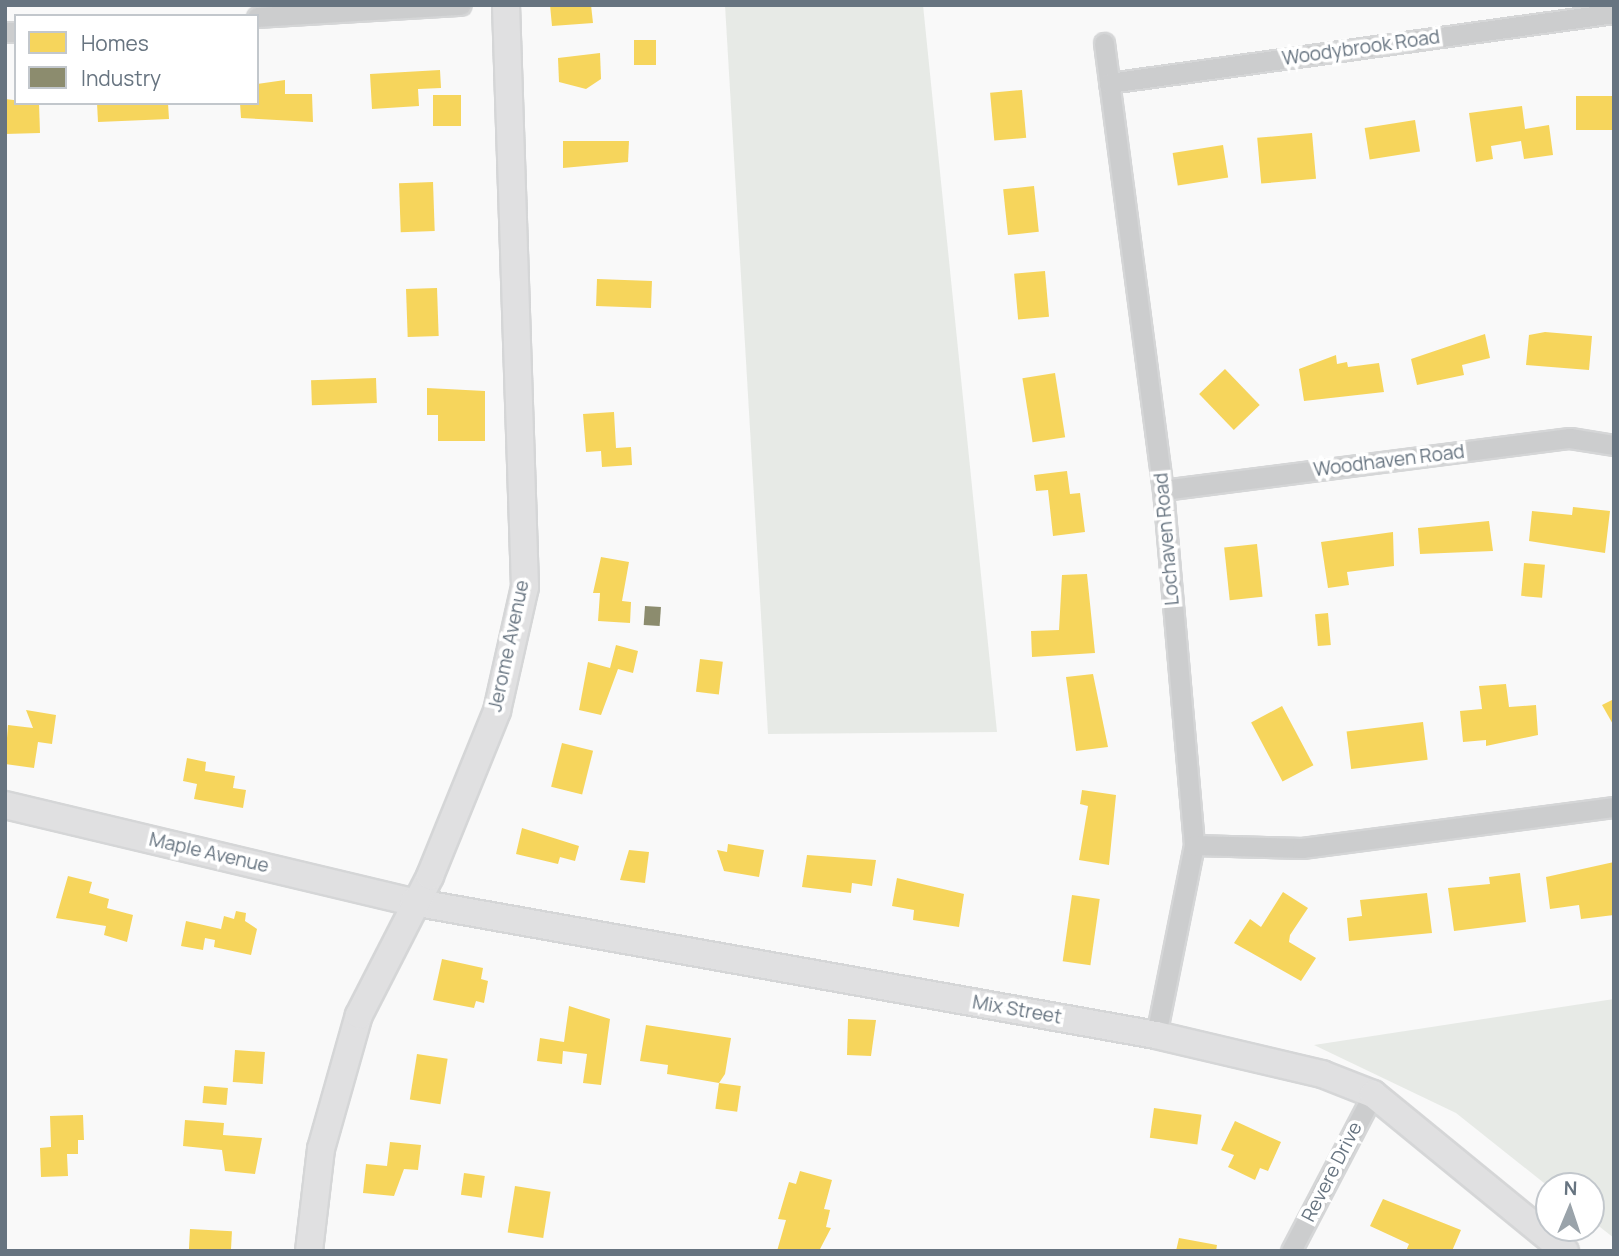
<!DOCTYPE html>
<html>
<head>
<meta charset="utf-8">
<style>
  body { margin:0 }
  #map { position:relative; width:1619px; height:1256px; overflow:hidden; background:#f9f9f9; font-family:Manrope,sans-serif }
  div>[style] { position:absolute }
  .green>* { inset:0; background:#e7eae6 }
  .homes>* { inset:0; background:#f6d55c; transform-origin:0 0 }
  .industry>* { inset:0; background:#8c8c6e; transform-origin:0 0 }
  .roads { filter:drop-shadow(2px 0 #d5d6d7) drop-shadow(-2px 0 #d5d6d7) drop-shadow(0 2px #d5d6d7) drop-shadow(0 -2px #d5d6d7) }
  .street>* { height:19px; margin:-9.5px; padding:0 9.5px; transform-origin:9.5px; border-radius:9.5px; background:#cccdce }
  .secondary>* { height:26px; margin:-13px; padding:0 13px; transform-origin:13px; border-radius:13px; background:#e0e0e1 }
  span { translate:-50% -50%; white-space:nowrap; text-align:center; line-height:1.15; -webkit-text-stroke:7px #fff; paint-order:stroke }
  .street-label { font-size:19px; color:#677480 }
  .frame { position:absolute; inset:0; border:7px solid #677480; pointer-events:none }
  .legend { position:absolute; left:14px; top:14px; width:245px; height:91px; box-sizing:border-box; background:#fff; border:2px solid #c2c7cc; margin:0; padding:9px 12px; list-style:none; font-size:21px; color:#677480 }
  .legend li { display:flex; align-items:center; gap:14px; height:35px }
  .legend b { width:35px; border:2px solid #c2c7cc }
  .north { position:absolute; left:1535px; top:1172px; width:70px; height:70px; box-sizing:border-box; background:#fff; border:2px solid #c2c7cc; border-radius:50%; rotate:2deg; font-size:19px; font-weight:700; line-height:28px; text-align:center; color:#677480 }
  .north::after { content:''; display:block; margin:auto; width:24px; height:32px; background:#9aa3aa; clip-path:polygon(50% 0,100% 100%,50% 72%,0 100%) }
</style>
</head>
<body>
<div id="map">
  <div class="green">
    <div style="clip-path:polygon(725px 5px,923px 5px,997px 732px,768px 734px)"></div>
    <div style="clip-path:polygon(1614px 999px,1614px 1238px,1591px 1220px,1591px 1186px,1549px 1187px,1456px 1113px,1314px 1045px)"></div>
  </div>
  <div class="homes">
    <div style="clip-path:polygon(550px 5px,591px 5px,593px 23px,552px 26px)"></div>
    <div style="left:634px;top:40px;width:22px;height:25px"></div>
    <div style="clip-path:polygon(600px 53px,601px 79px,586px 89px,559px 82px,558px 58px)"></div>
    <div style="clip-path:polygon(440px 70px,441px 88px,418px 89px,419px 106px,372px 109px,370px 74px)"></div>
    <div style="clip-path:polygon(285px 80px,285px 94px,312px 94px,313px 122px,241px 118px,240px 103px,257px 103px,257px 84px)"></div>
    <div style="left:1022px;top:90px;width:48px;height:32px;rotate:85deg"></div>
    <div style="left:433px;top:95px;width:28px;height:31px"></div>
    <div style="left:1614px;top:96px;width:34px;height:38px;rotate:90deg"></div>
    <div style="clip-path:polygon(5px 99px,39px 103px,40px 133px,5px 134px)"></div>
    <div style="clip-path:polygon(97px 103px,168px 103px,169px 119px,98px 122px)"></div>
    <div style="clip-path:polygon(1522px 106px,1525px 129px,1549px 125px,1553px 155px,1524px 159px,1521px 141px,1491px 146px,1493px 159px,1476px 162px,1469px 113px)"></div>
    <div style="left:1415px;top:120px;width:32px;height:51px;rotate:81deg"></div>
    <div style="left:1312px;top:133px;width:46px;height:55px;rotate:85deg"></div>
    <div style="clip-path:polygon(563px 141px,629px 141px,628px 162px,563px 168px)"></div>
    <div style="left:1223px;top:145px;width:33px;height:51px;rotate:81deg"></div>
    <div style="left:433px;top:182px;width:49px;height:34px;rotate:88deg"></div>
    <div style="left:1034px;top:186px;width:46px;height:31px;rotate:84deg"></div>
    <div style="left:1045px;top:271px;width:46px;height:31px;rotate:85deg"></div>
    <div style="left:597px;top:279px;width:55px;height:27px;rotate:2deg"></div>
    <div style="left:437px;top:288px;width:48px;height:31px;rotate:88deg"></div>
    <div style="clip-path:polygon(1545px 332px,1592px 336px,1589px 370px,1526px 365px,1529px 335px)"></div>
    <div style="clip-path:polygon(1485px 334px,1490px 358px,1462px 365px,1464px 375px,1417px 385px,1411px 359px)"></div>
    <div style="clip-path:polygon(1336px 355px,1337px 364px,1347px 362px,1348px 367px,1379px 363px,1384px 392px,1304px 401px,1299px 369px)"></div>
    <div style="left:1225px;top:369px;width:50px;height:36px;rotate:46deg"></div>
    <div style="left:1055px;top:373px;width:65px;height:33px;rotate:81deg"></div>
    <div style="left:376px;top:378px;width:25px;height:65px;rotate:88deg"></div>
    <div style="clip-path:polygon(427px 388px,485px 391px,485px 441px,438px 441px,438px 415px,427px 415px)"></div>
    <div style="clip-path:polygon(614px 412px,616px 448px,631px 447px,632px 465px,602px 467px,601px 451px,586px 452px,583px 414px)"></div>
    <div style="clip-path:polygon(1067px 471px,1070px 494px,1080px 493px,1085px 532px,1053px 536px,1048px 490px,1036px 491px,1034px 475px)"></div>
    <div style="clip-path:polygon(1573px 507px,1610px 511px,1605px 553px,1529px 541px,1532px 511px,1572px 515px)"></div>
    <div style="clip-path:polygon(1489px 521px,1493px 551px,1420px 554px,1418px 528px)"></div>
    <div style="clip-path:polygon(1393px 532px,1394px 566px,1347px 572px,1349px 585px,1328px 588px,1321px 542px)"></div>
    <div style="left:1257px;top:544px;width:53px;height:33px;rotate:84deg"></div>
    <div style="clip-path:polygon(601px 557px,629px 562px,622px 601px,631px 602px,630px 623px,598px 621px,600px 593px,593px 593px)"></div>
    <div style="left:1524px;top:563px;width:21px;height:33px;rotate:5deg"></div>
    <div style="clip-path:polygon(1087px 574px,1095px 653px,1032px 657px,1031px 631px,1059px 630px,1062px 575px)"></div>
    <div style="left:1328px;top:613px;width:32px;height:13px;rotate:85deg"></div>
    <div style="clip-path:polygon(616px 645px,638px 651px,633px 673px,618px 669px,601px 715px,579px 710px,588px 662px,610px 668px)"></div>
    <div style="left:700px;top:659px;width:23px;height:33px;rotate:7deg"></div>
    <div style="clip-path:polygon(1093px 674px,1108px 747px,1076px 751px,1066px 677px)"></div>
    <div style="clip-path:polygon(1506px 684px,1509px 707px,1536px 705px,1538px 735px,1486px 746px,1486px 740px,1463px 742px,1460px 711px,1482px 709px,1479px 686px)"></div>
    <div style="clip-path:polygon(1614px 699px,1614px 726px,1602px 705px)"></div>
    <div style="left:1282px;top:706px;width:67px;height:35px;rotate:62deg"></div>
    <div style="clip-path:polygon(26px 710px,56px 715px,52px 744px,38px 742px,34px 768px,5px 764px,8px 725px,33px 728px)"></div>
    <div style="left:1423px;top:722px;width:38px;height:77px;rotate:83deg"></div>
    <div style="left:562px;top:743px;width:32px;height:45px;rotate:14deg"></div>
    <div style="clip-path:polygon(187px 758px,206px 762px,205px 771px,235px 776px,233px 788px,246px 790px,243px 808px,194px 799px,197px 784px,183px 781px)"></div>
    <div style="clip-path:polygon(1082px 790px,1116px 795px,1109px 865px,1079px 860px,1088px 806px,1080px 804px)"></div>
    <div style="clip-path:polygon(522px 828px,579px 846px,575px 861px,560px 857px,558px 864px,516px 854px)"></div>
    <div style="clip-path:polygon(728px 844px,764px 850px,759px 877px,724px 871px,717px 850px,727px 852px)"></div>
    <div style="clip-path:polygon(629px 850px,649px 852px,645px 883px,620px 880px)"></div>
    <div style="clip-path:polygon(807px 855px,876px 860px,872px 886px,852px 883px,851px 893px,802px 887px)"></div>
    <div style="clip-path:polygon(1614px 862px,1614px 915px,1581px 919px,1579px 905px,1550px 909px,1546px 877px)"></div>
    <div style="clip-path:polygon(1520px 873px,1526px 922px,1454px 931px,1448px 888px,1490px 884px,1489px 877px)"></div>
    <div style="clip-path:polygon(68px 876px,92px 882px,89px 893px,109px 899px,107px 908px,133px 915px,127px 942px,104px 935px,106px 926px,56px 918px)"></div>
    <div style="clip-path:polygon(897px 878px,964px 894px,959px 927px,913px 920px,914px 910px,892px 906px)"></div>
    <div style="clip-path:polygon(1283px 892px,1308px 908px,1290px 935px,1289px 942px,1316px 958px,1301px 981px,1234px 943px,1250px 919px,1261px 927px)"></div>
    <div style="clip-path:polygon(1427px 893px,1432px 933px,1349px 941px,1347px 918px,1362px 916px,1360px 900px)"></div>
    <div style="left:1072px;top:895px;width:28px;height:67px;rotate:8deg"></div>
    <div style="clip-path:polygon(236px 911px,246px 913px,245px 921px,257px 929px,251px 955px,214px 947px,215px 940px,205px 938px,203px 950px,181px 946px,186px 921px,221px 929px,224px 916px,234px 919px)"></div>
    <div style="clip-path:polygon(442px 959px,483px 968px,481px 979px,488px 981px,484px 1003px,476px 1001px,474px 1008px,433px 1000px)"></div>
    <div style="clip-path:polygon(569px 1006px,610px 1019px,601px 1085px,583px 1083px,587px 1054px,563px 1051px,562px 1064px,537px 1061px,540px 1038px,564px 1042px)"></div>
    <div style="clip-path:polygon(848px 1019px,876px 1020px,871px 1056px,847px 1055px)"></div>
    <div style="clip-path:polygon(646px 1025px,731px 1038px,725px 1074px,719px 1083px,667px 1074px,668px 1065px,640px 1061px)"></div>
    <div style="left:235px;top:1050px;width:30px;height:32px;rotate:4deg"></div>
    <div style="left:417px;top:1054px;width:31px;height:46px;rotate:9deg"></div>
    <div style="left:719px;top:1083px;width:22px;height:26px;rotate:8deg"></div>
    <div style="left:204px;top:1086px;width:24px;height:17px;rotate:5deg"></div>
    <div style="left:1154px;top:1108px;width:48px;height:30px;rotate:8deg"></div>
    <div style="clip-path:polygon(83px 1115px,84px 1140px,78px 1140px,78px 1154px,67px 1154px,68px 1176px,41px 1177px,40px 1148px,51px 1147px,50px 1116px)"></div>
    <div style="clip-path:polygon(185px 1120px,224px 1123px,223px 1135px,262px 1138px,255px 1174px,225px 1171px,222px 1150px,183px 1146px)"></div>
    <div style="clip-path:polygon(1235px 1121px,1281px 1142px,1268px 1171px,1260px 1168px,1255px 1180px,1228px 1167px,1234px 1155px,1221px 1150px)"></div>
    <div style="clip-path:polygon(390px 1142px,421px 1145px,418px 1170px,404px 1169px,394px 1196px,363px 1193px,366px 1164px,387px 1166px)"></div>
    <div style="clip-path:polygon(800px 1171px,832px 1180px,824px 1209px,830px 1210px,826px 1227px,831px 1228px,819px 1251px,777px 1251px,786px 1220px,778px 1219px,789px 1182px,796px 1184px)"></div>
    <div style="left:464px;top:1173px;width:21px;height:22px;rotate:8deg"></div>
    <div style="left:515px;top:1186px;width:36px;height:47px;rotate:9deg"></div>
    <div style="clip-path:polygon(1383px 1199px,1461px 1230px,1452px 1251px,1406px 1251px,1409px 1244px,1370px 1226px)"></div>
    <div style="left:190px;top:1229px;width:42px;height:22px;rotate:3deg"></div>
    <div style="clip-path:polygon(1179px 1238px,1217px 1245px,1216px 1251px,1176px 1251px)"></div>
  </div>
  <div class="industry">
    <div style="left:645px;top:606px;width:16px;height:19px;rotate:4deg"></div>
  </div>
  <div class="roads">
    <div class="street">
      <div style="left:257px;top:17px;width:204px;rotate:-3.4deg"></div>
      <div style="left:5px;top:32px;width:11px"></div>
      <div style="left:1104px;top:43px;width:451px;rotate:82.5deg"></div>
      <div style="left:1163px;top:490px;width:356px;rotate:85deg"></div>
      <div style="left:1194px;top:845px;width:194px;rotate:101.3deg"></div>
      <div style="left:1109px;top:83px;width:510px;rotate:-7.89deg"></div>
      <div style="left:1163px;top:490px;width:410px;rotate:-7.3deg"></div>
      <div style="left:1570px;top:438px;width:45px;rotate:9deg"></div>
      <div style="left:1194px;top:845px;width:108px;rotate:1.6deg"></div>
      <div style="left:1302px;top:848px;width:315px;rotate:-7.5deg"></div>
      <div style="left:1291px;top:1251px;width:177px;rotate:-62.4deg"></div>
    </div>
    <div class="secondary">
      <div style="left:5px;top:805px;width:419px;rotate:13.4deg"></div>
      <div style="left:413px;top:902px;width:755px;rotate:10.15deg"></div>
      <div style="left:1156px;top:1035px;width:171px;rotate:13.2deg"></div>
      <div style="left:1322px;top:1074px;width:55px;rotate:21.4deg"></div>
      <div style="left:1373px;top:1094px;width:248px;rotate:39.3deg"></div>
      <div style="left:309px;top:1251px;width:103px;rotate:-83.3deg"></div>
      <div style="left:321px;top:1149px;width:139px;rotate:-74.2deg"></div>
      <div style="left:359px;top:1015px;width:156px;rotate:-62.9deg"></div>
      <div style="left:430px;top:876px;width:178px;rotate:-67.9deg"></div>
      <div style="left:497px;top:711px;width:127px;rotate:-77.3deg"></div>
      <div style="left:525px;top:587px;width:582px;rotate:-91.87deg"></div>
    </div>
  </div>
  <div class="street-label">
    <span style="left:1361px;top:48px;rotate:-8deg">Woodybrook Road</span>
    <span style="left:1389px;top:461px;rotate:-7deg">Woodhaven Road</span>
    <span style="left:1167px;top:539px;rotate:-95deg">Lochaven Road</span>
    <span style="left:509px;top:646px;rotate:-78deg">Jerome Avenue</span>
    <span style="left:209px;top:853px;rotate:13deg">Maple Avenue</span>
    <span style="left:1017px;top:1010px;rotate:10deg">Mix Street</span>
    <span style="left:1332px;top:1172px;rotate:-63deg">Revere Drive</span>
  </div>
  <div class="frame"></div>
  <ul class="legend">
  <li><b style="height:19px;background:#f6d55c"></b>Homes</li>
  <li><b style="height:19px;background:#8c8c6e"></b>Industry</li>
  </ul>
  <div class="north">N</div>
</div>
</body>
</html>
